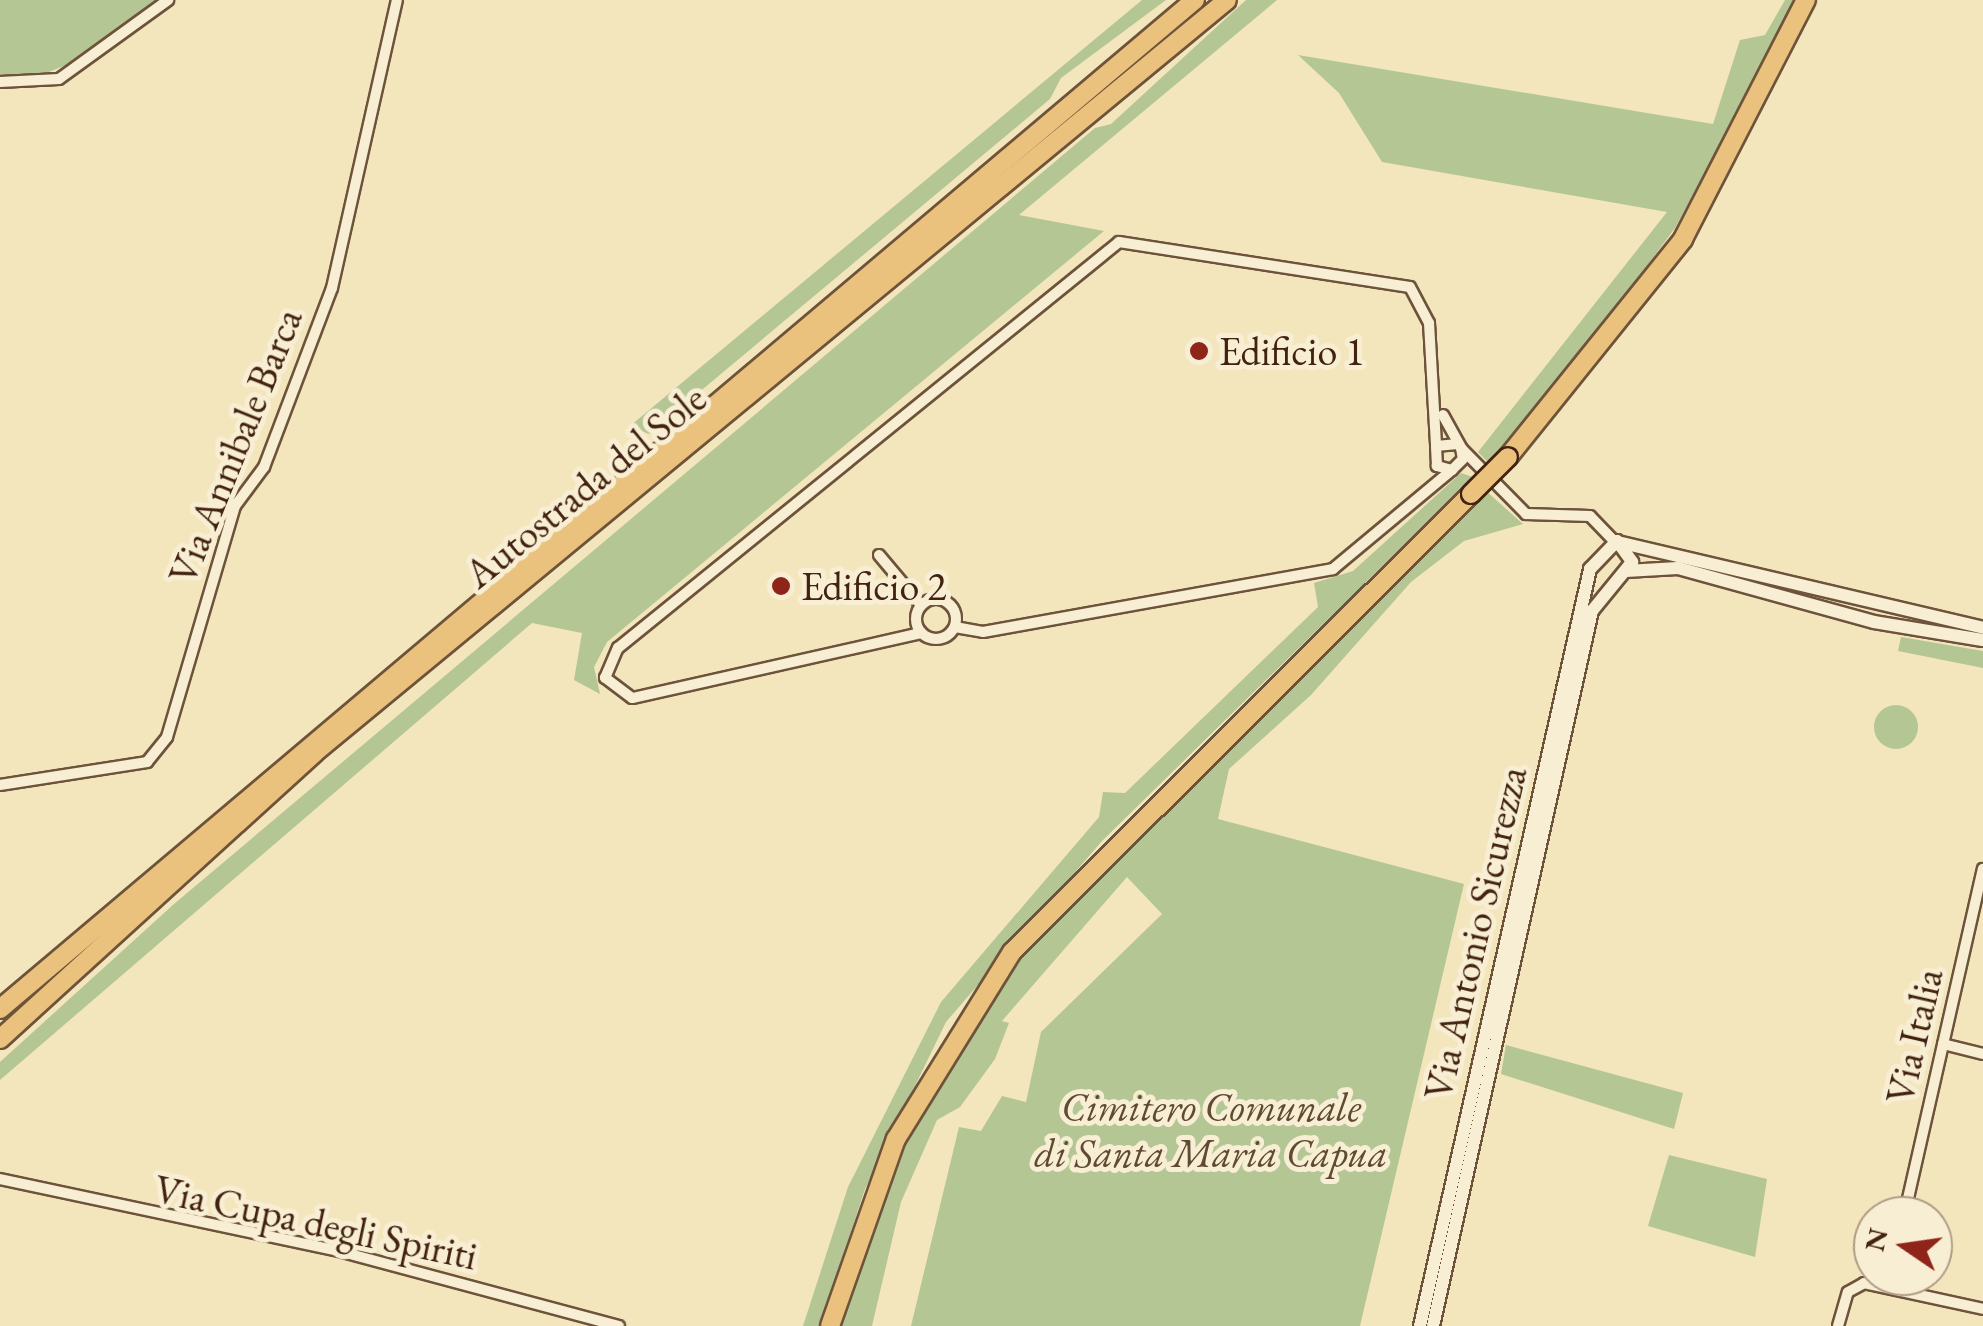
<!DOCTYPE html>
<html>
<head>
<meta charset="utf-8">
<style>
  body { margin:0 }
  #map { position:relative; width:1983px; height:1326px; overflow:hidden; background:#f3e5bc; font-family:"EB Garamond",serif }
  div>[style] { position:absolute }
  .green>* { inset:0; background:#b5c695 }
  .round { border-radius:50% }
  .roads { filter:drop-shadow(2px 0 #6e533b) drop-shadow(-2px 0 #6e533b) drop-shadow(0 2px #6e533b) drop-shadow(0 -2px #6e533b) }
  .minor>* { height:10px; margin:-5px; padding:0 5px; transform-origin:5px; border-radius:5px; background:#f7eed3 }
  .minor>.ring { margin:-5px; padding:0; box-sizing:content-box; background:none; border:10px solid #f7eed3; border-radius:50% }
  .tertiary>* { height:12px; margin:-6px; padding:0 6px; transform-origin:6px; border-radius:6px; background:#f7eed3 }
  .trunk>* { height:18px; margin:-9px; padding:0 9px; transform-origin:9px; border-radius:9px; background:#eac27e }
  .motorway>* { height:18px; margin:-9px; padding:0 9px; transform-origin:9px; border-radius:9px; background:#eac27e }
  .bridges { filter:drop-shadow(2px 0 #422210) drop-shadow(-2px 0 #422210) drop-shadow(0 2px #422210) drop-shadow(0 -2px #422210) }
  .trunk-bridge>* { height:18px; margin:-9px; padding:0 9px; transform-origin:9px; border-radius:9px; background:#eac27e }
  .dots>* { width:28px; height:28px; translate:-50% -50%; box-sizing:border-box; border:5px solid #f7eed3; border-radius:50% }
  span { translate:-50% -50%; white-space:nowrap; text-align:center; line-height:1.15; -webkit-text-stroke:10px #f7eed3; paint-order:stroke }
  .poi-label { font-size:40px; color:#422210 }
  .left { translate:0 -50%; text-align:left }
  .street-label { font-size:40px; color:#422210 }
  .park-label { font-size:40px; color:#5f4b31; font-style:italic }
  .north { position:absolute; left:1853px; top:1196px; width:100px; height:100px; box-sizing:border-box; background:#f7eed3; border:2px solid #af9c85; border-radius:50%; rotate:283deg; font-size:28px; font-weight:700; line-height:40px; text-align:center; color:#422210 }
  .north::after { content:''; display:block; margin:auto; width:35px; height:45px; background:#8f2418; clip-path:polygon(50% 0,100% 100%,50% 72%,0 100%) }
</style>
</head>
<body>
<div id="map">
  <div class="green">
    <div style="clip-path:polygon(0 0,158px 0,71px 63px,34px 78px,0 77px)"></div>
    <div style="clip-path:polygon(1142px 0,1166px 0,1061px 78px,1050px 99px,649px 434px,630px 426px)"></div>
    <div style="clip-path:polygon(1246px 0,1277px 0,1019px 215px,1104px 231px,607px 642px,594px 667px,600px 694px,574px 680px,582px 633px,532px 623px,0 1080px,0 1062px,174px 904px,1095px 128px,1111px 124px)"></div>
    <div style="clip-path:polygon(1785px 0,1793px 0,1775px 44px,1675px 228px,1549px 398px,1488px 462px,1478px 452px,1667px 212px,1382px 162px,1339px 93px,1298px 55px,1713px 124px,1740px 40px,1765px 35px)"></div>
    <div style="clip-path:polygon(1461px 473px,1473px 477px,1102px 841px,946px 1022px,865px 1189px,820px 1326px,803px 1326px,848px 1187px,941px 1002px,1099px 817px,1103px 792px,1125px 793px,1318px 607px,1314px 583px,1353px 571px)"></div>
    <div style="clip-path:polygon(1485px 490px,1523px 524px,1464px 541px,1411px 582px,1311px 695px,1229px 769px,1218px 819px,1464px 884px,1360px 1326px,911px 1326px,959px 1127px,981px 1131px,1002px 1096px,1026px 1102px,1041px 1032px,1162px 914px,1127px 877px,1002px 1021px,1009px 1023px,995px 1059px,960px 1107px,937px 1120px,901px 1202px,872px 1326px,837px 1326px,912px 1122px,1037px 934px)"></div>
    <div style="clip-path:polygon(1901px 637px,1983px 651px,1983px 668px,1898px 651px)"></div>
    <div class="round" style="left:1874px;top:705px;width:44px;height:44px"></div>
    <div style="clip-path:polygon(1506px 1045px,1683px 1093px,1674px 1129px,1501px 1074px)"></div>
    <div style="clip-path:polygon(1669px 1155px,1767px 1179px,1755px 1257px,1648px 1226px)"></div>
  </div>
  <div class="roads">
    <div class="minor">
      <div style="left:0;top:82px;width:59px;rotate:-2.9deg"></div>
      <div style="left:59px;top:79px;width:135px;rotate:-35.9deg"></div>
      <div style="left:1443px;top:415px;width:38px;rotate:61deg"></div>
      <div style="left:1461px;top:448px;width:11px;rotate:80deg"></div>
      <div style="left:1463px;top:459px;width:16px;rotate:135deg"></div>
      <div style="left:1452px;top:470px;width:16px;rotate:-165deg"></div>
      <div style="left:1437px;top:466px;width:20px;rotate:-93deg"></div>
      <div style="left:1436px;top:446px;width:22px;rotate:-5deg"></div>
      <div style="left:1461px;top:448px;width:93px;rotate:45.4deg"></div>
      <div style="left:1526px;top:514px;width:64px;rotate:1.8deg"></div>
      <div style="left:1590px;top:516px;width:35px;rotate:46deg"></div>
      <div style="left:879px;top:555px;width:65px;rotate:50deg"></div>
      <div class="ring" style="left:916px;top:599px;width:30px;height:30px"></div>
      <div style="left:955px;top:627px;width:28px;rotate:10deg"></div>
      <div style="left:983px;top:632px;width:356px;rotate:-10.2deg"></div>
      <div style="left:1333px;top:569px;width:155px;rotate:-39.8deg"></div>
      <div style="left:921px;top:633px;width:296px;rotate:167.3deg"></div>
      <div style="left:632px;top:698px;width:34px;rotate:-143deg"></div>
      <div style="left:605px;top:678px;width:33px;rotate:-67deg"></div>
      <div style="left:618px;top:648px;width:645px;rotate:-39.02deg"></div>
      <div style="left:1119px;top:242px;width:294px;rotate:8.8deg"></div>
      <div style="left:1410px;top:287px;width:41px;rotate:62.2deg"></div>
      <div style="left:1429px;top:323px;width:123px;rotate:86.7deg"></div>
      <div style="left:0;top:785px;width:149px;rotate:-8.9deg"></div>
      <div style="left:147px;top:762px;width:32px;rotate:-51deg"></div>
      <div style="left:167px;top:737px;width:241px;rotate:-73.6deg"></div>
      <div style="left:235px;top:506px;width:49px;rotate:-53.4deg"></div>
      <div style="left:264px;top:467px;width:191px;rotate:-69.2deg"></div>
      <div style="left:332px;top:288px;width:295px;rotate:-77.3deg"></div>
      <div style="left:1943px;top:1044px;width:41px;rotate:14deg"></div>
      <div style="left:0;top:1179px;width:342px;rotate:12deg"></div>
      <div style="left:335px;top:1250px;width:294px;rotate:15deg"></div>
      <div style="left:1904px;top:1216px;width:356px;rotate:-77.2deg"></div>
      <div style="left:1838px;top:1326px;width:35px;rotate:-74deg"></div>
      <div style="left:1848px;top:1292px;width:18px;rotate:-29deg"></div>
      <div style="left:1864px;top:1283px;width:122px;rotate:12.3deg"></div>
    </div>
    <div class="tertiary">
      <div style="left:1622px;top:543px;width:371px;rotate:13.2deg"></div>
      <div style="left:1626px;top:571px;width:52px;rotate:-3.3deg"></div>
      <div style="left:1678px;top:568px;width:203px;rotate:15.4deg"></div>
      <div style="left:1874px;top:622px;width:110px;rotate:9.4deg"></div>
      <div style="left:1420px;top:1326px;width:776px;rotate:-77.34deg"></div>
      <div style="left:1590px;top:569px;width:39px;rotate:-46deg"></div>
      <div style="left:1617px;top:541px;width:26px;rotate:54deg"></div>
      <div style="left:1632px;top:562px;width:63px;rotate:129.2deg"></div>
      <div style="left:1592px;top:611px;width:732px;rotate:102.54deg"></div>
    </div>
    <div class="trunk">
      <div style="left:1508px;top:457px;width:280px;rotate:-51.2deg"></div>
      <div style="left:1683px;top:239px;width:269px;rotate:-62.8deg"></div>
      <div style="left:830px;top:1326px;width:198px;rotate:-70.6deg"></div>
      <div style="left:896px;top:1139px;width:220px;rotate:-58.2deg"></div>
      <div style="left:1012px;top:952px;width:648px;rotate:-44.94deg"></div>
    </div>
    <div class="motorway">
      <div style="left:0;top:1009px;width:1564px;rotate:-40.18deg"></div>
      <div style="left:0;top:1039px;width:425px;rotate:-42.3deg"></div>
      <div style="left:314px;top:753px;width:1183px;rotate:-39.51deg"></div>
    </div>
  </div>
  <div class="bridges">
    <div class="trunk-bridge">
      <div style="left:1471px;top:494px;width:52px;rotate:-45deg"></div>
    </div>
  </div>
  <div class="dots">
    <div style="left:1199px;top:351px;background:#8f2418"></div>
    <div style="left:781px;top:586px;background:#8f2418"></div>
  </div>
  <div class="poi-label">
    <span class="left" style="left:1219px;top:351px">Edificio 1</span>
    <span class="left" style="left:801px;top:586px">Edificio 2</span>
  </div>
  <div class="street-label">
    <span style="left:235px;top:446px;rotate:-68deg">Via Annibale Barca</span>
    <span style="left:585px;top:486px;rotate:-39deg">Autostrada del Sole</span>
    <span style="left:1475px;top:933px;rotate:-77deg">Via Antonio Sicurezza</span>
    <span style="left:1914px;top:1036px;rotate:-77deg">Via Italia</span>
    <span style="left:316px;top:1222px;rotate:12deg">Via Cupa degli Spiriti</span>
  </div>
  <div class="park-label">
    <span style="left:1211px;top:1130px">Cimitero Comunale<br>di Santa Maria Capua</span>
  </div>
  <div class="north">N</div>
</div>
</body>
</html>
